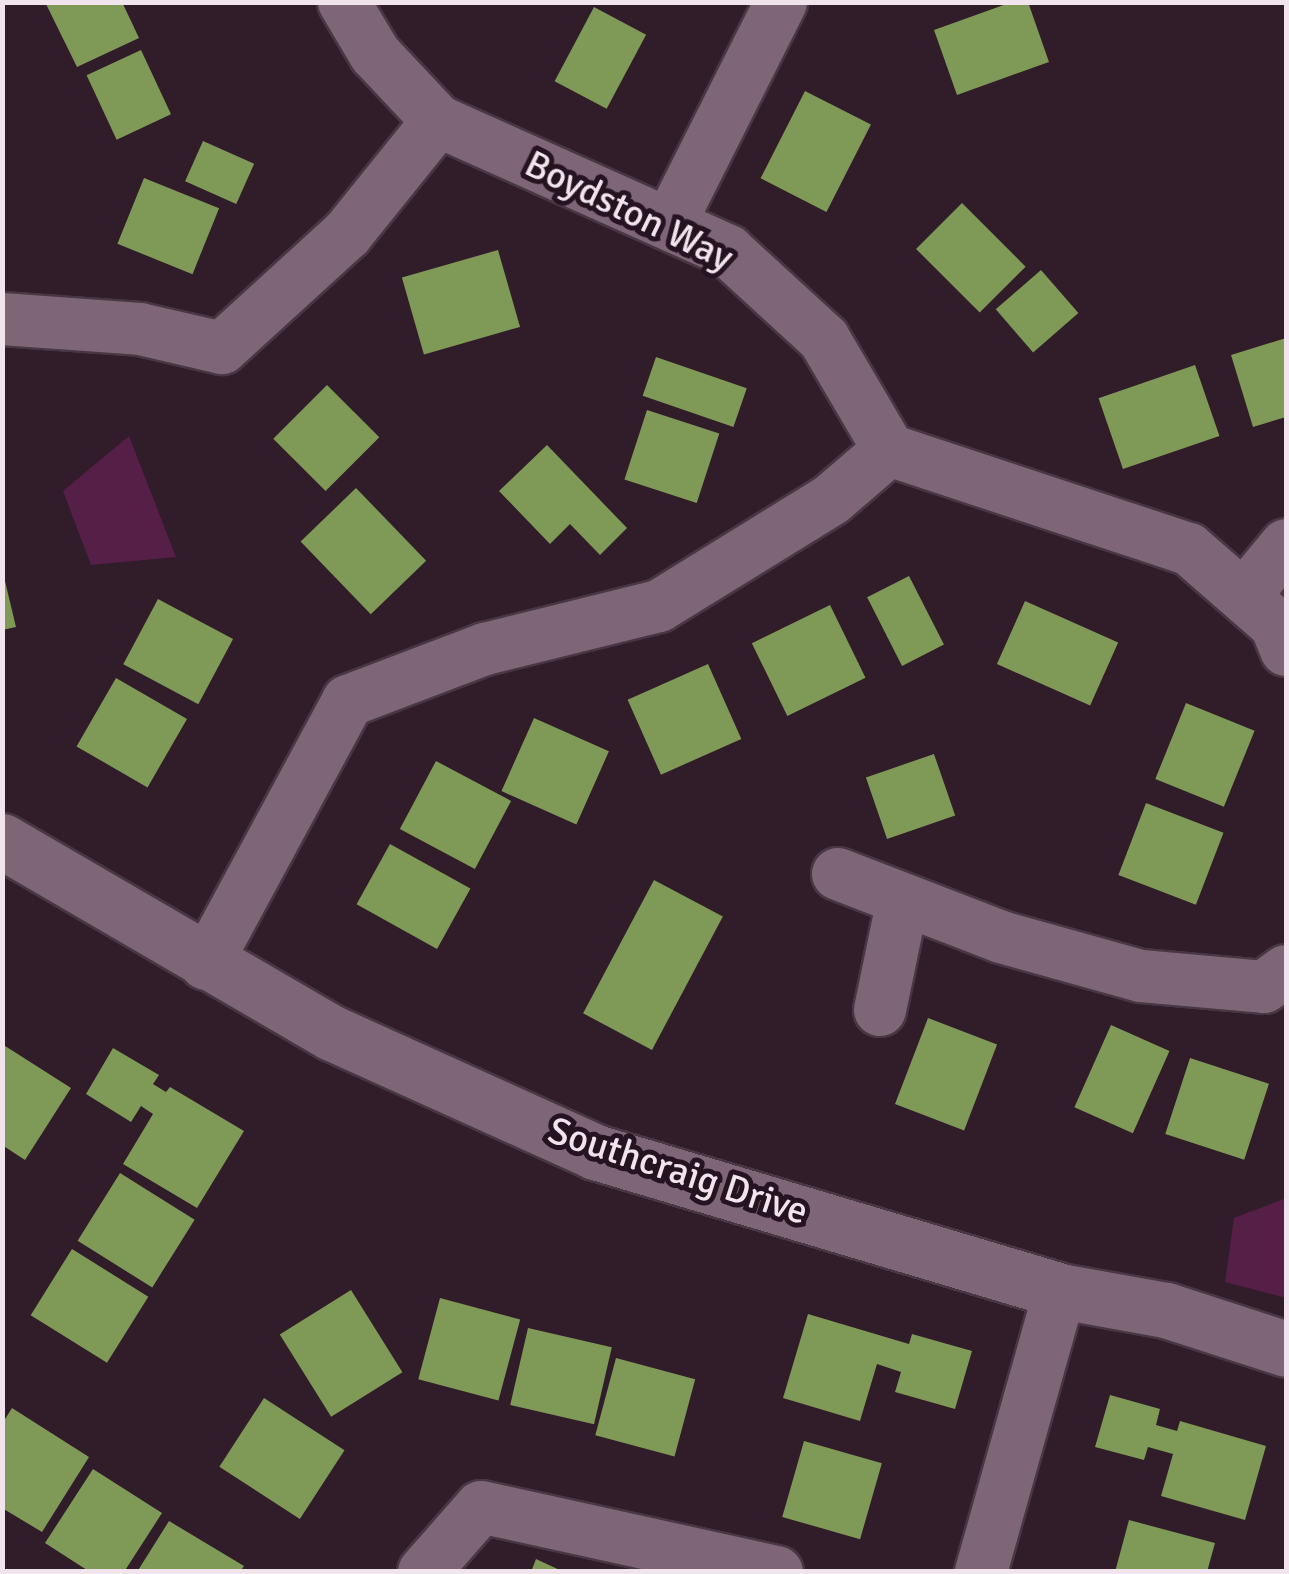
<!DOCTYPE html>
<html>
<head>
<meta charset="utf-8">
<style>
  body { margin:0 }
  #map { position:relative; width:1289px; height:1574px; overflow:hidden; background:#311c2a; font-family:Signika,sans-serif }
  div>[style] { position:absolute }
  .green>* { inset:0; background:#551f47 }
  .building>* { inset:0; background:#7f9956; transform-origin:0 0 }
  .roads { filter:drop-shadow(2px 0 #483743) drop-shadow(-2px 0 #483743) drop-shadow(0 2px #483743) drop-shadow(0 -2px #483743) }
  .minor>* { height:52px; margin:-26px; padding:0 26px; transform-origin:26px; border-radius:26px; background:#7f6677 }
  .tertiary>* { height:55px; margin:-27.5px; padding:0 27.5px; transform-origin:27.5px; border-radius:27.5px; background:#7f6677 }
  span { translate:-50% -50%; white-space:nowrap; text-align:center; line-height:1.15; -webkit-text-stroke:10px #261321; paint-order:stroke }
  .street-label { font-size:38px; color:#f2e4ed }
  .frame { position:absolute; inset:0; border:5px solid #f2e4ed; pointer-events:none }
</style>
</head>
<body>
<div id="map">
  <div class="green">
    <div style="clip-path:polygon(129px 436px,176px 557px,91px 565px,63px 491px)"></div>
    <div style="clip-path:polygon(1286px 1198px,1286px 1298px,1225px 1282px,1234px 1218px)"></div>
  </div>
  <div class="building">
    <div style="clip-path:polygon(45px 2px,122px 2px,139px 38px,77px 67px)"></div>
    <div style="clip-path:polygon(1012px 2px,1028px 2px,1049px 62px,957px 95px,934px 30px)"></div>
    <div style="left:594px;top:7px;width:59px;height:84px;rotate:28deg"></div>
    <div style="left:141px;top:50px;width:71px;height:60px;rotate:65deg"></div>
    <div style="left:805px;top:91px;width:74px;height:98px;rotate:27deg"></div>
    <div style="left:203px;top:141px;width:56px;height:44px;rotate:24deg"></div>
    <div style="left:144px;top:178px;width:81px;height:71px;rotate:22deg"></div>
    <div style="left:962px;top:203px;width:90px;height:65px;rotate:45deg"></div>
    <div style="left:498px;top:250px;width:80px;height:100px;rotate:74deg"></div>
    <div style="left:1041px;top:270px;width:57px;height:60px;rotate:49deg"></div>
    <div style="clip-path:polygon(1286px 338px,1286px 417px,1253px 427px,1231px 355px)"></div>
    <div style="left:656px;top:357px;width:96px;height:41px;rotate:19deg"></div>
    <div style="left:1195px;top:365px;width:75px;height:102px;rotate:71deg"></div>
    <div style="left:327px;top:385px;width:74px;height:76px;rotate:45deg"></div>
    <div style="left:647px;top:410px;width:76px;height:73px;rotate:18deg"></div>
    <div style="clip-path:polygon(547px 445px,627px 528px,600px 555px,570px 524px,550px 544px,499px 491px)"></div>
    <div style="left:356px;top:488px;width:101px;height:77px;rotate:46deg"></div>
    <div style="left:909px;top:576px;width:77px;height:47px;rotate:63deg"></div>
    <div style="clip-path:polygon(4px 577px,16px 627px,2px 630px,2px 578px)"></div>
    <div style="left:158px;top:599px;width:85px;height:74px;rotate:28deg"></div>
    <div style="left:1025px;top:601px;width:102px;height:69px;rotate:24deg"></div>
    <div style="left:830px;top:605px;width:81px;height:87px;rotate:64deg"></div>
    <div style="left:708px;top:664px;width:82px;height:88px;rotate:66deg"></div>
    <div style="left:116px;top:678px;width:82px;height:79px;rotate:30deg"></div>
    <div style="left:1186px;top:703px;width:74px;height:82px;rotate:22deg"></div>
    <div style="left:534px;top:718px;width:82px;height:80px;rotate:24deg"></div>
    <div style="left:934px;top:754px;width:65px;height:72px;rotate:71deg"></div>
    <div style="left:436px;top:761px;width:85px;height:77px;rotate:28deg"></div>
    <div style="left:1146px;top:803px;width:83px;height:77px;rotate:21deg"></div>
    <div style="left:390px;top:844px;width:92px;height:69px;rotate:29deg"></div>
    <div style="left:654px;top:880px;width:78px;height:151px;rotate:28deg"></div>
    <div style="left:928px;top:1018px;width:74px;height:92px;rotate:21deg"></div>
    <div style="left:1111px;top:1025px;width:64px;height:90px;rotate:24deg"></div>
    <div style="clip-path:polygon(2px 1044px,71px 1088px,25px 1160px,2px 1145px)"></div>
    <div style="clip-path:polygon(113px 1048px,159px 1075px,153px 1084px,166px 1092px,170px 1087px,244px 1131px,197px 1208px,123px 1164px,153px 1114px,141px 1106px,131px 1122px,86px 1094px)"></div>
    <div style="left:1190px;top:1058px;width:83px;height:80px;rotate:18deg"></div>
    <div style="left:120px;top:1173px;width:88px;height:80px;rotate:32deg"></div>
    <div style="left:72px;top:1249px;width:90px;height:78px;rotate:32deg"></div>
    <div style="left:351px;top:1290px;width:97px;height:84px;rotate:58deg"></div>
    <div style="left:440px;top:1298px;width:83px;height:84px;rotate:15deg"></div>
    <div style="clip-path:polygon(808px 1314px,909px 1344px,912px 1334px,972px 1351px,955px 1409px,895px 1392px,901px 1372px,877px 1364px,860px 1421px,783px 1398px)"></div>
    <div style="left:528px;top:1328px;width:86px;height:79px;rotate:13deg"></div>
    <div style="left:616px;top:1358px;width:82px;height:80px;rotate:15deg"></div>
    <div style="clip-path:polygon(1110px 1395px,1160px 1409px,1156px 1425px,1177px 1431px,1180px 1421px,1266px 1446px,1245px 1520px,1161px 1496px,1173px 1454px,1148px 1447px,1144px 1460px,1095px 1447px)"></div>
    <div style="left:264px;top:1398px;width:96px;height:82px;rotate:33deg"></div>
    <div style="clip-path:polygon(12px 1408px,89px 1457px,42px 1532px,2px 1508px,2px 1424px)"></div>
    <div style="left:804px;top:1441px;width:81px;height:79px;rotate:16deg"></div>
    <div style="clip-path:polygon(93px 1469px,162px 1513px,124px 1572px,90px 1572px,45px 1543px)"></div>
    <div style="clip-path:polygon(1129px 1520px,1215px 1543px,1207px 1572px,1115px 1572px)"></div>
    <div style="clip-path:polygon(169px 1521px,244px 1566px,240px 1572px,137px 1572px)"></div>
    <div style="clip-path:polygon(536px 1559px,564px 1572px,531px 1572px)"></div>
  </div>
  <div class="roads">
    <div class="minor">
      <div style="left:344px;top:2px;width:61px;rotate:59.2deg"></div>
      <div style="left:375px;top:54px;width:92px;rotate:46.8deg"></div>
      <div style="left:438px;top:121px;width:318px;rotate:24.1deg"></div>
      <div style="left:728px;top:251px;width:130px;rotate:42.5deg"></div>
      <div style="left:824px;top:339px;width:129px;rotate:59.6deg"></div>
      <div style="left:670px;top:223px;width:247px;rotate:-63.3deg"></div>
      <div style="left:2px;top:319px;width:138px;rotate:4.1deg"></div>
      <div style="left:140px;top:329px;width:84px;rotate:13deg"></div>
      <div style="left:222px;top:348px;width:169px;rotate:-42.4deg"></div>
      <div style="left:347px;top:234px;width:145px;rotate:-51.2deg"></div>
      <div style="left:1244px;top:596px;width:66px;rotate:-50.5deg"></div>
      <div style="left:838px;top:874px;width:175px;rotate:21.1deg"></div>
      <div style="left:1001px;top:937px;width:145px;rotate:15.6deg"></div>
      <div style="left:1141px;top:976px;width:123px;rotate:5.1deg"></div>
      <div style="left:1264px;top:987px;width:27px;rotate:-36deg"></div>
      <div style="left:206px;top:964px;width:299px;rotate:-61.6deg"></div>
      <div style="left:348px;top:701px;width:147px;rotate:-20.8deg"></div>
      <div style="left:485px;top:649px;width:179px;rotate:-13.9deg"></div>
      <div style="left:659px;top:606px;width:203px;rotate:-31.7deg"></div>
      <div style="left:832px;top:499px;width:75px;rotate:-40.7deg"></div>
      <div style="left:889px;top:450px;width:316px;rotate:18.3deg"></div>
      <div style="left:1189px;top:549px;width:116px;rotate:41.1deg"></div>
      <div style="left:1276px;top:625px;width:27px;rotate:68deg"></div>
      <div style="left:880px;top:1010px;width:113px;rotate:-78.3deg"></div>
      <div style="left:424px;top:1572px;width:86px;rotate:-48.8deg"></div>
      <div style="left:481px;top:1507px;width:303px;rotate:12.4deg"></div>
      <div style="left:981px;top:1572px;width:292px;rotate:-74.3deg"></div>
    </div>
    <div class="tertiary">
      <div style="left:2px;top:841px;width:382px;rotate:30.2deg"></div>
      <div style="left:332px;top:1033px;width:289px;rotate:24.3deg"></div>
      <div style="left:595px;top:1152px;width:485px;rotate:16.6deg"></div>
      <div style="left:1060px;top:1291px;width:108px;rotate:10.2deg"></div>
      <div style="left:1166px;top:1310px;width:126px;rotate:18deg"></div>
    </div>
  </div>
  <div class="street-label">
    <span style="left:629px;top:211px;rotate:26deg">Boydston Way</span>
    <span style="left:678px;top:1171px;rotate:18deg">Southcraig Drive</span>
  </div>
  <div class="frame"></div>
</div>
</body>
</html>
